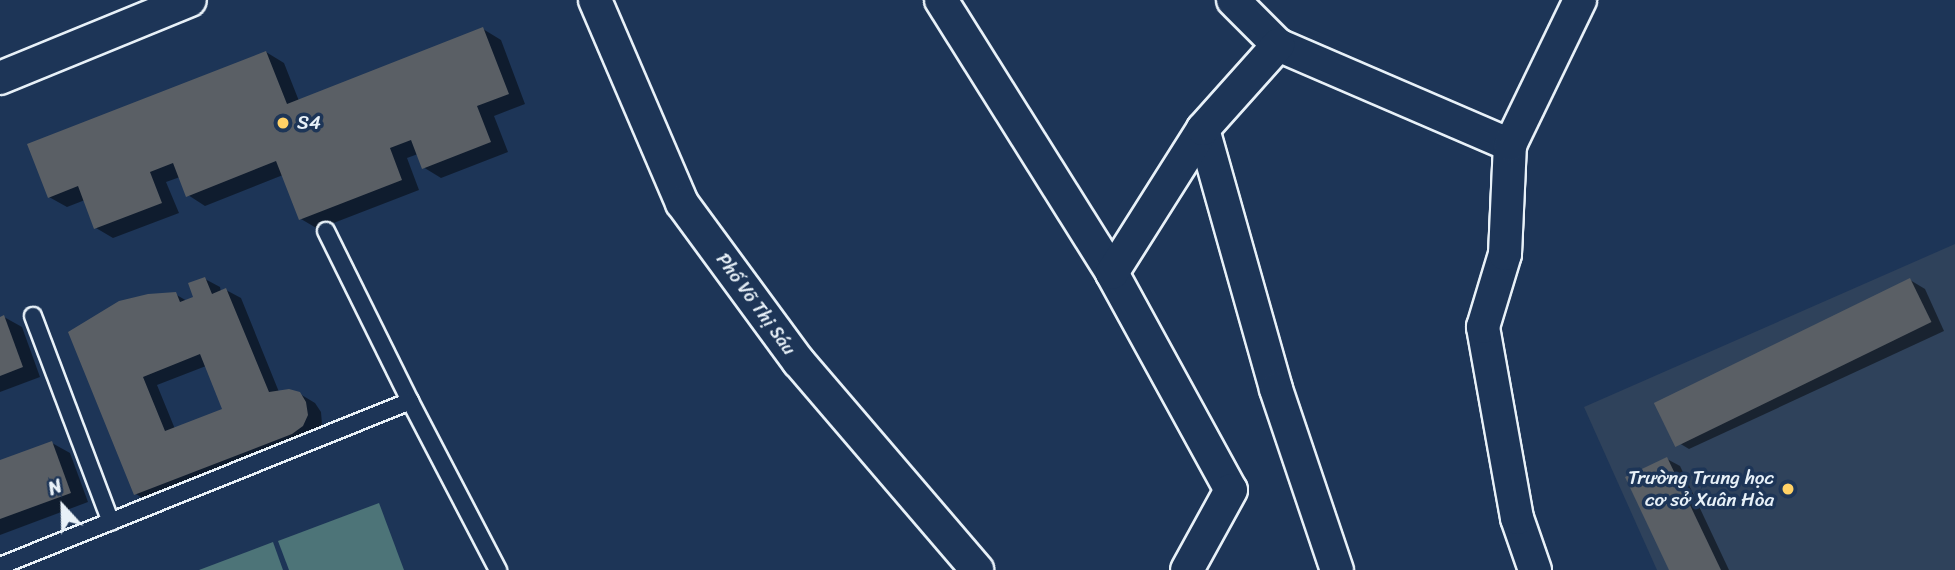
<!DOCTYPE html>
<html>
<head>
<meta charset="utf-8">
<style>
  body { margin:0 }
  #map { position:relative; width:1955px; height:570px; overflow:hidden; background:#1d3557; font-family:Sriracha,sans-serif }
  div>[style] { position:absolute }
  .built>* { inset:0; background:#2f425b }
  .green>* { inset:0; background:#4d7478 }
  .shadow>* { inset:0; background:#0007 }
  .building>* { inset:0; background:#5a5f65; transform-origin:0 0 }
  .roads { filter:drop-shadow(2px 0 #e8f1f8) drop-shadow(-2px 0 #e8f1f8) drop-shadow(0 2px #e8f1f8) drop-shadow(0 -2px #e8f1f8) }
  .service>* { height:16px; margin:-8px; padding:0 8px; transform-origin:8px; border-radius:8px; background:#1d3557 }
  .minor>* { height:32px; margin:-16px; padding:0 16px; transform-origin:16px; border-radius:16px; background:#1d3557 }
  .dots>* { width:19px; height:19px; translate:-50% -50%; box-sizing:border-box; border:4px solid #1d3557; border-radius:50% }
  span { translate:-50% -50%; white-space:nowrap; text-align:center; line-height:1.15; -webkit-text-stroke:7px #1d3557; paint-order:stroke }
  .poi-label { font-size:19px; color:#e8f1f8 }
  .left { translate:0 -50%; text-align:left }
  .right { translate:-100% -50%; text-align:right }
  .street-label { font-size:19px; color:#e8f1f8 }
  .north { position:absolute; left:28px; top:472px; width:70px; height:70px; -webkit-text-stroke:5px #1d3557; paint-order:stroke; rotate:338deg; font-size:19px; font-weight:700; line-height:28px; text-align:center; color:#e8f1f8 }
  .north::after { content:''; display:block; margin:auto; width:24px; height:32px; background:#e8f1f8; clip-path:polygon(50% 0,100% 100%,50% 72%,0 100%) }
</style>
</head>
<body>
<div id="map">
  <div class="built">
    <div style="clip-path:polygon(1955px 244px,1955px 570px,1657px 570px,1584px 407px)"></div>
  </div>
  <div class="green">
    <div style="clip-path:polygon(379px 503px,404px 570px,289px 570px,278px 541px)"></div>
    <div style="clip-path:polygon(273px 542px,283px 570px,199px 570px)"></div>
  </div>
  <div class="shadow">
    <div style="clip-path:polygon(483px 29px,501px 40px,525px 104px,494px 116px,508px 152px,441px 178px,423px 167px,418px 154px,407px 158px,419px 190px,318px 229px,301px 219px,283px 175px,205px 206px,188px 195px,180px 177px,166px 182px,179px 213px,113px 238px,96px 228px,85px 200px,67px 207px,49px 197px,266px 52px,284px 63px,299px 101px)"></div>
    <div style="clip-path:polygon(evenodd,205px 279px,220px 287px,221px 292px,226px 290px,241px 298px,279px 392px,300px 394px,315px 403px,321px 412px,322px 424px,318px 434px,151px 503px,136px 494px,70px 332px,175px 294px,187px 301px,195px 298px,205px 279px,206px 366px,224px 410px,175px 429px,157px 385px,206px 366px)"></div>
    <div style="clip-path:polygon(1910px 280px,1925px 289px,1944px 331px,1689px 449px,1674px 440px)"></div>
    <div style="clip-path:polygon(4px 317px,22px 327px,40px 377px,0 392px,0 319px)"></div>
    <div style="clip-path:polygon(52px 443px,70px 453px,88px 502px,0 535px,0 462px)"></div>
    <div style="clip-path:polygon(1667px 459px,1680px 466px,1729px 570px,1671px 570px)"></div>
  </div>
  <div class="building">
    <div style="clip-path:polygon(483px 27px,509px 94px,477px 106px,491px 142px,422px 169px,411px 140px,390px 148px,402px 180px,299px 220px,276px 161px,186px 197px,173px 163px,150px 172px,162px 203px,94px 229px,78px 186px,48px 198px,27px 144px,266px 51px,287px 104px)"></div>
    <div style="clip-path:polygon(evenodd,205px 277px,212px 294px,226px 288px,269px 392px,289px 389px,300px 392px,306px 402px,308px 415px,303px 426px,292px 434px,134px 495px,68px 332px,119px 301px,148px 294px,176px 292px,180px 302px,193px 297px,188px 283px,205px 277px,200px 354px,222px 409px,165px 431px,143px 377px,200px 354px)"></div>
    <div style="left:1910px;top:278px;width:49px;height:285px;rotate:64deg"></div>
    <div style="clip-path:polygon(4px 315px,23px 367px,0 376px,0 317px)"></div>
    <div style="clip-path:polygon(52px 441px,71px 493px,0 519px,0 460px)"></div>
    <div style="clip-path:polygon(1667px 457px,1721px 570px,1669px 570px,1625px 477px)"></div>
  </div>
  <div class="roads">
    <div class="service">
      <div style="left:326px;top:231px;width:190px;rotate:63.7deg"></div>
      <div style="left:410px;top:401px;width:191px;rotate:62.5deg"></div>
      <div style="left:33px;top:316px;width:220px;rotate:69.3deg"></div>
      <div style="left:0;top:566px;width:442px;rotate:-21.9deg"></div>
    </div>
    <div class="minor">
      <div style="left:595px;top:0;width:221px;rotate:66.8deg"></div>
      <div style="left:682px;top:203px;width:197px;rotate:53.7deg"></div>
      <div style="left:799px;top:362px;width:274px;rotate:49.4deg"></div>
      <div style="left:941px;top:0;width:322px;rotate:57.9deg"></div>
      <div style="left:1112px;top:273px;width:247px;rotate:61.3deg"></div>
      <div style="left:1231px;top:490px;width:91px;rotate:118.8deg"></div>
      <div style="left:1233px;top:0;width:64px;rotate:45deg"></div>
      <div style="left:1278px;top:45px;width:253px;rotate:23.3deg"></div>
      <div style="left:0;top:78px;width:205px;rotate:-22.3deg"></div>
      <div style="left:1203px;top:129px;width:270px;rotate:74.3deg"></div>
      <div style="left:1276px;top:389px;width:191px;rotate:71.4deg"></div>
      <div style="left:1112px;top:273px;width:170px;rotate:-57.7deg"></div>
      <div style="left:1203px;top:129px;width:113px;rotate:-48.2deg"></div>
      <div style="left:1535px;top:570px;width:55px;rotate:-109.1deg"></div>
      <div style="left:1517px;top:518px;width:194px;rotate:-100.1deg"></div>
      <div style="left:1483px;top:327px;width:76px;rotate:-73.2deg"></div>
      <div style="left:1505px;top:254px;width:109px;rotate:-87.4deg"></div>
      <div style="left:1510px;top:145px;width:161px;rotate:-64.2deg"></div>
    </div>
  </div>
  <div class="dots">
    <div style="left:283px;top:123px;background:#ffd166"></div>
    <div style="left:1788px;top:489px;background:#ffd166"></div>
  </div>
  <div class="poi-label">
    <span class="left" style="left:297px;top:123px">S4</span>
    <span class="right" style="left:1774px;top:489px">Trường Trung học<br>cơ sở Xuân Hòa</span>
  </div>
  <div class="street-label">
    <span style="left:756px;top:304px;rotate:54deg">Phố Võ Thị Sáu</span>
  </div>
  <div class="north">N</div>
</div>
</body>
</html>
